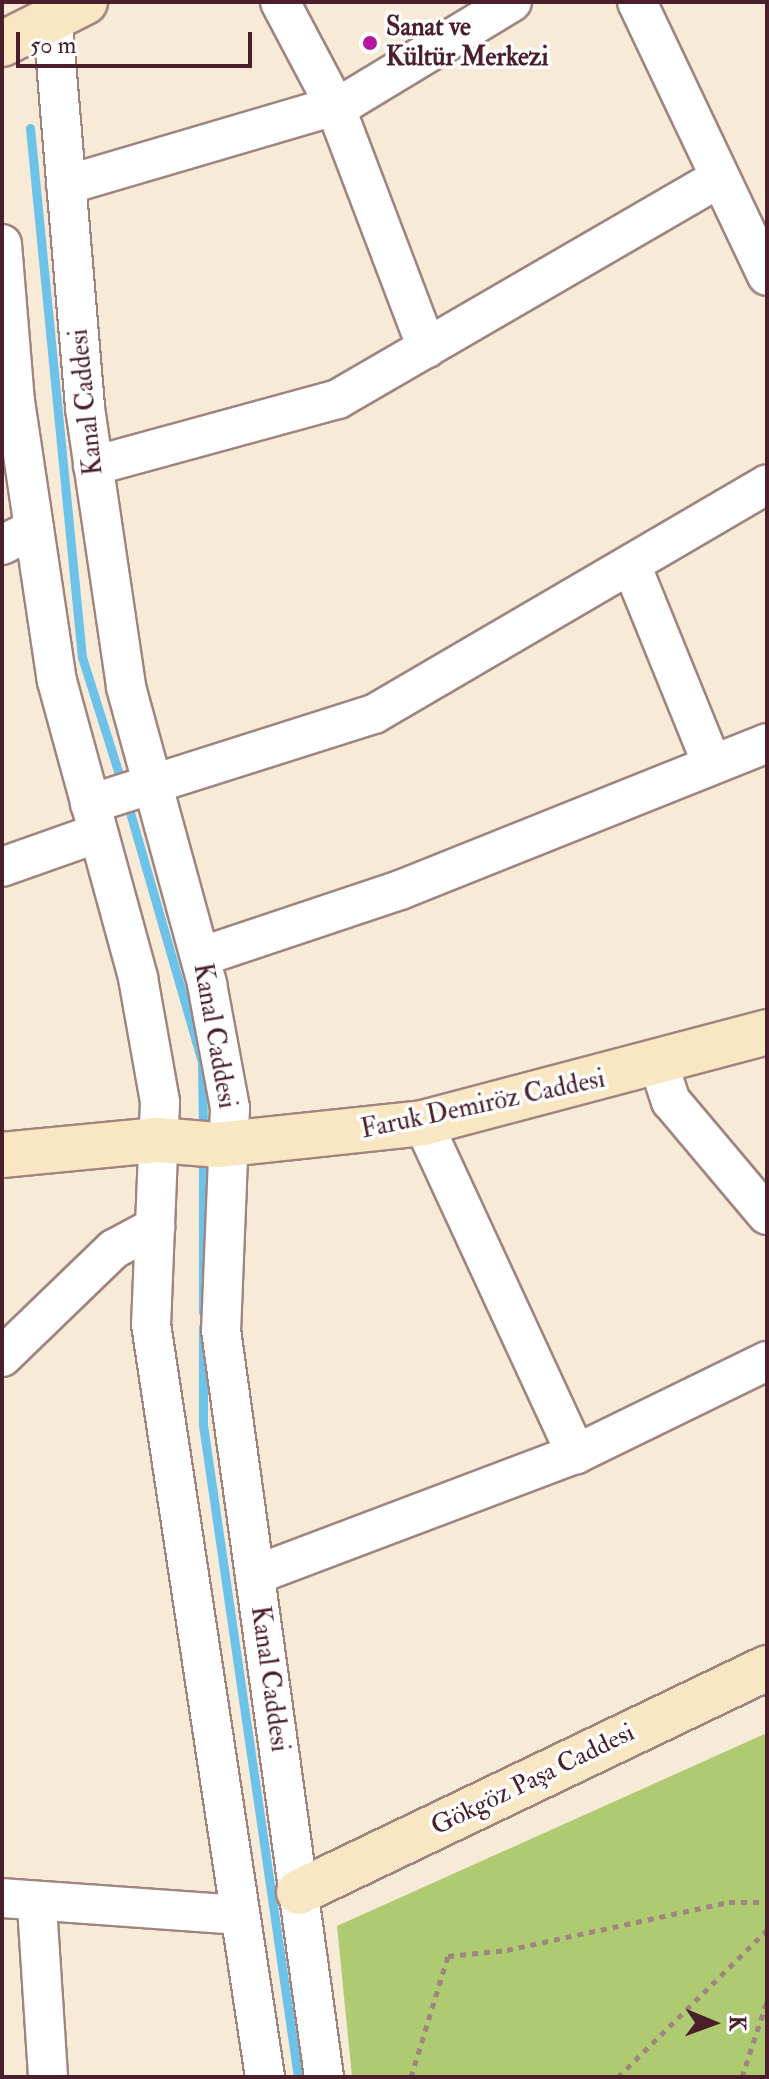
<!DOCTYPE html>
<html>
<head>
<meta charset="utf-8">
<style>
  body { margin:0 }
  #map { position:relative; width:769px; height:2079px; overflow:hidden; background:#f7ead6; font-family:"IM FELL Double Pica",serif }
  div>[style] { position:absolute }
  .green>* { inset:0; background:#afcb71 }
  .stream>* { height:9px; margin:-4.5px; padding:0 4.5px; transform-origin:4.5px; border-radius:4.5px; background:#6dc2e9 }
  .path>* { height:5px; margin-top:-2.5px; transform-origin:0; background:repeating-linear-gradient(90deg,#a08480 0 6px,transparent 0 12px) }
  .roads { filter:drop-shadow(2px 0 #a08480) drop-shadow(-2px 0 #a08480) drop-shadow(0 2px #a08480) drop-shadow(0 -2px #a08480) }
  .street>* { height:38px; margin:-19px; padding:0 19px; transform-origin:19px; border-radius:19px; background:#fff }
  .secondary>* { height:44px; margin:-22px; padding:0 22px; transform-origin:22px; border-radius:22px; background:#f9e7c3 }
  .dots>* { width:22px; height:22px; translate:-50% -50%; box-sizing:border-box; border:4px solid #fff; border-radius:50% }
  span { translate:-50% -50%; white-space:nowrap; text-align:center; line-height:1.15; -webkit-text-stroke:7px #fff; paint-order:stroke }
  .poi-label { font-size:26px; color:#4a1f2b; font-weight:700 }
  .left { translate:0 -50%; text-align:left }
  .street-label { font-size:26px; color:#4a1f2b }
  .frame { position:absolute; inset:0; border:4px solid #4a1f2b; pointer-events:none }
  .north { position:absolute; left:673px; top:1983px; width:80px; height:80px; -webkit-text-stroke:6px #fff; paint-order:stroke; rotate:91deg; font-size:22px; font-weight:700; line-height:32px; text-align:center; color:#4a1f2b }
  .north::after { content:''; display:block; margin:auto; width:28px; height:36px; background:#4a1f2b; clip-path:polygon(50% 0,100% 100%,50% 72%,0 100%) }
  .scale { position:absolute; left:16px; top:32px; width:236px; height:36px; box-sizing:border-box; border:4px solid #4a1f2b; border-top:0; padding-left:10px; font-size:24px; line-height:28px; white-space:nowrap; color:#4a1f2b; -webkit-text-stroke:6px #fff; paint-order:stroke }
</style>
</head>
<body>
<div id="map">
  <div class="green">
    <div style="clip-path:polygon(767px 1733px,767px 2077px,352px 2077px,337px 1926px)"></div>
  </div>
  <div class="stream">
    <div style="left:30px;top:128px;width:532px;rotate:84.39deg"></div>
    <div style="left:82px;top:657px;width:133px;rotate:72.5deg"></div>
    <div style="left:127px;top:802px;width:270px;rotate:73.9deg"></div>
    <div style="left:202px;top:1061px;width:71px;rotate:89.2deg"></div>
    <div style="left:203px;top:1155px;width:157px;rotate:90deg"></div>
    <div style="left:203px;top:1327px;width:98px;rotate:90deg"></div>
    <div style="left:203px;top:1425px;width:659px;rotate:81.71deg"></div>
  </div>
  <div class="path">
    <div style="left:411px;top:2077px;width:127px;rotate:-73deg"></div>
    <div style="left:448px;top:1956px;width:59px;rotate:-5.8deg"></div>
    <div style="left:507px;top:1950px;width:227px;rotate:-12.2deg"></div>
    <div style="left:729px;top:1902px;width:38px"></div>
    <div style="left:618px;top:2077px;width:209px;rotate:-44.6deg"></div>
    <div style="left:742px;top:2077px;width:80px;rotate:-71.8deg"></div>
  </div>
  <div class="roads">
    <div class="street">
      <div style="left:51px;top:2px;width:407px;rotate:85.2deg"></div>
      <div style="left:85px;top:408px;width:282px;rotate:81.6deg"></div>
      <div style="left:126px;top:687px;width:308px;rotate:74.7deg"></div>
      <div style="left:207px;top:984px;width:126px;rotate:79.5deg"></div>
      <div style="left:230px;top:1108px;width:222px;rotate:92.3deg"></div>
      <div style="left:221px;top:1330px;width:754px;rotate:82.15deg"></div>
      <div style="left:280px;top:2px;width:118px;rotate:62.1deg"></div>
      <div style="left:335px;top:106px;width:259px;rotate:69.2deg"></div>
      <div style="left:637px;top:2px;width:303px;rotate:64.6deg"></div>
      <div style="left:66px;top:185px;width:291px;rotate:-16.4deg"></div>
      <div style="left:345px;top:103px;width:195px;rotate:-31.2deg"></div>
      <div style="left:2px;top:244px;width:158px;rotate:85.3deg"></div>
      <div style="left:15px;top:401px;width:283px;rotate:81.5deg"></div>
      <div style="left:57px;top:681px;width:308px;rotate:74.7deg"></div>
      <div style="left:138px;top:978px;width:126px;rotate:79.9deg"></div>
      <div style="left:160px;top:1102px;width:222px;rotate:92.3deg"></div>
      <div style="left:151px;top:1324px;width:762px;rotate:81.39deg"></div>
      <div style="left:93px;top:466px;width:254px;rotate:-15.3deg"></div>
      <div style="left:338px;top:399px;width:439px;rotate:-30.1deg"></div>
      <div style="left:2px;top:545px;width:36px;rotate:-27deg"></div>
      <div style="left:632px;top:567px;width:213px;rotate:67.9deg"></div>
      <div style="left:90px;top:804px;width:298px;rotate:-17.6deg"></div>
      <div style="left:374px;top:714px;width:455px;rotate:-30.3deg"></div>
      <div style="left:2px;top:867px;width:102px;rotate:-19.5deg"></div>
      <div style="left:200px;top:957px;width:211px;rotate:-18.5deg"></div>
      <div style="left:400px;top:890px;width:395px;rotate:-21.8deg"></div>
      <div style="left:659px;top:1065px;width:38px;rotate:72deg"></div>
      <div style="left:671px;top:1101px;width:149px;rotate:49.9deg"></div>
      <div style="left:423px;top:1123px;width:365px;rotate:65.2deg"></div>
      <div style="left:2px;top:1357px;width:156px;rotate:-44deg"></div>
      <div style="left:114px;top:1249px;width:47px;rotate:-28.2deg"></div>
      <div style="left:255px;top:1575px;width:343px;rotate:-20.7deg"></div>
      <div style="left:576px;top:1454px;width:212px;rotate:-26deg"></div>
      <div style="left:2px;top:1898px;width:237px;rotate:4.1deg"></div>
      <div style="left:37px;top:1906px;width:171px;rotate:86.3deg"></div>
    </div>
    <div class="secondary">
      <div style="left:2px;top:44px;width:93px;rotate:-26.8deg"></div>
      <div style="left:2px;top:1155px;width:157px;rotate:-5.5deg"></div>
      <div style="left:158px;top:1140px;width:59px;rotate:4.8deg"></div>
      <div style="left:217px;top:1145px;width:207px;rotate:-6.1deg"></div>
      <div style="left:423px;top:1123px;width:356px;rotate:-14.8deg"></div>
      <div style="left:299px;top:1892px;width:519px;rotate:-25.58deg"></div>
    </div>
  </div>
  <div class="dots">
    <div style="left:370px;top:43px;background:#b5179e"></div>
  </div>
  <div class="poi-label">
    <span class="left" style="left:386px;top:43px">Sanat ve<br>Kültür Merkezi</span>
  </div>
  <div class="street-label">
    <span style="left:87px;top:402px;rotate:-96deg">Kanal Caddesi</span>
    <span style="left:214px;top:1036px;rotate:80deg">Kanal Caddesi</span>
    <span style="left:483px;top:1105px;rotate:-12deg">Faruk Demiröz Caddesi</span>
    <span style="left:269px;top:1679px;rotate:82deg">Kanal Caddesi</span>
    <span style="left:533px;top:1780px;rotate:-26deg">Gökgöz Paşa Caddesi</span>
  </div>
  <div class="frame"></div>
  <div class="north">K</div>
  <div class="scale">50 m</div>
</div>
</body>
</html>
